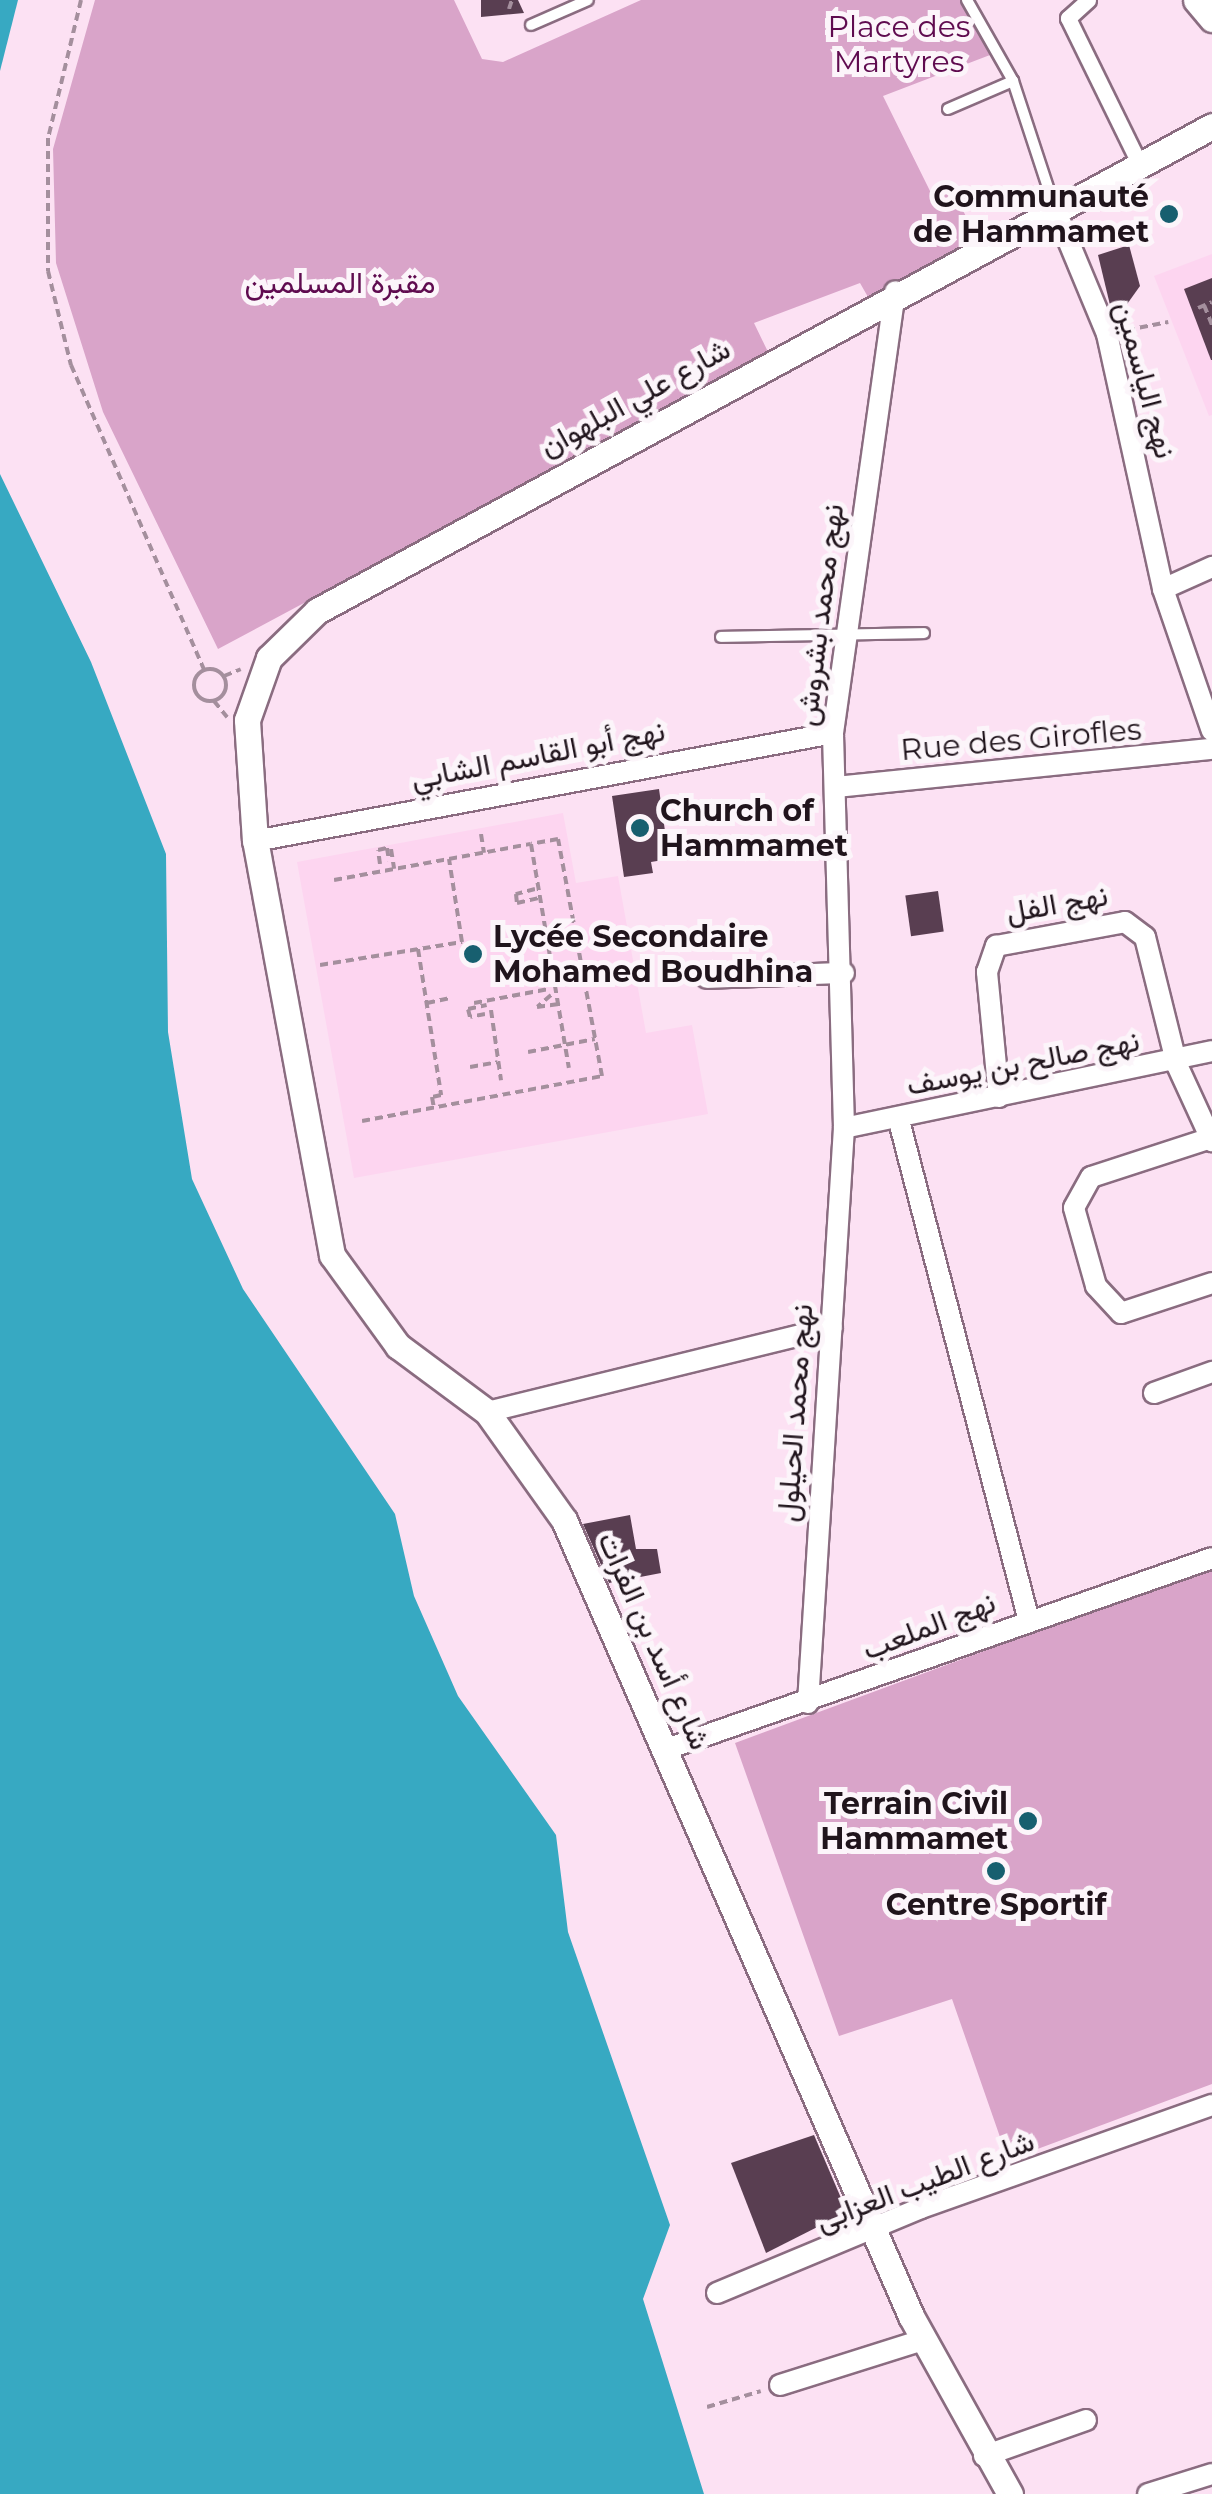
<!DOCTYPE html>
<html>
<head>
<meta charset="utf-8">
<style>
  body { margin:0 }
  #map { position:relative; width:1212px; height:2494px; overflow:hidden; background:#fce1f3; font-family:Montserrat,Vazirmatn,sans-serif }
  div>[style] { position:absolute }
  .built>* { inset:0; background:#fdd5f0 }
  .green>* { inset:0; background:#d9a4c9 }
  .water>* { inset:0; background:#37a9c2 }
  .building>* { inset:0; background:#593e51; transform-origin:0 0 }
  .path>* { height:4px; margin-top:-2px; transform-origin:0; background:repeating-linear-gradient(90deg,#a48f9d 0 8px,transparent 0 13px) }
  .path>.ring { margin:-2px; padding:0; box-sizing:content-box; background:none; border:4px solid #a48f9d; border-radius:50% }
  .roads { filter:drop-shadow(2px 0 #8a6c80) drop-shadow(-2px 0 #8a6c80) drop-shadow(0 2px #8a6c80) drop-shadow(0 -2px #8a6c80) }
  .service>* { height:10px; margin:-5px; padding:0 5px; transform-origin:5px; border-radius:5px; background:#fff }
  .pedestrian>* { height:15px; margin:-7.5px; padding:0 7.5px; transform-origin:7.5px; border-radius:7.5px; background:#fff }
  .minor>* { height:20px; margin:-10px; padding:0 10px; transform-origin:10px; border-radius:10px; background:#fff }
  .tertiary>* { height:25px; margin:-12.5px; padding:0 12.5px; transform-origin:12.5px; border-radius:12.5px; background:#fff }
  .dots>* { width:28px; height:28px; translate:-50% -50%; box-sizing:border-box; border:5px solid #fcf5fa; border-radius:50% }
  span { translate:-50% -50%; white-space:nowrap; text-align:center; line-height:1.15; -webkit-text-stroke:10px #fcf5fa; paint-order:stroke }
  .park-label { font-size:30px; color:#5f0b4f }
  .poi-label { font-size:30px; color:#20141c; font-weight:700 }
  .right { translate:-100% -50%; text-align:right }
  .left { translate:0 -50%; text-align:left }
  .street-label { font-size:30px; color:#20141c }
</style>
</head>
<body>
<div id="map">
  <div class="built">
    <div style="clip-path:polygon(1212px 254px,1212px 415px,1209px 416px,1154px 276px)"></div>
    <div style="clip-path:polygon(563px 813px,576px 883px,618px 876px,646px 1033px,692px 1025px,708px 1114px,354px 1178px,297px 862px)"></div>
  </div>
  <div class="green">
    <div style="clip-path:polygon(95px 0,454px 0,482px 59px,503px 62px,641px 0,971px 0,990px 55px,883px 96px,931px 193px,950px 185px,978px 240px,868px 297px,860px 283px,754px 323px,769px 354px,218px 649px,103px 412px,56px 263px,53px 149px)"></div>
    <div style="clip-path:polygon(1212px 1567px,1212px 2084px,1008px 2160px,952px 1999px,839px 2036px,735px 1743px)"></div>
  </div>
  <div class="water">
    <div style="clip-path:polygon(0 0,18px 0,0 71px)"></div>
    <div style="clip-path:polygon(0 474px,91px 662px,166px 854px,168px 1032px,192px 1179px,243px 1289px,395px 1514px,414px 1596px,458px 1696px,556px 1835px,568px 1932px,670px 2225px,643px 2299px,704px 2494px,0 2494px)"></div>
  </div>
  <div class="building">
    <div style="clip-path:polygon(481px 0,518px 0,524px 13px,481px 17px)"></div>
    <div style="clip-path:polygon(1129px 245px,1140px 286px,1125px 307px,1110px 305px,1098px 255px)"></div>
    <div style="clip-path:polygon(1212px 278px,1212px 360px,1211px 360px,1184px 289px)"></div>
    <div style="clip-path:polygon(659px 789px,669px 859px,651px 862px,653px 873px,624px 877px,612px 796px)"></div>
    <div style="left:938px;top:891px;width:41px;height:33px;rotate:82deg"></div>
    <div style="clip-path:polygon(630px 1515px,636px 1549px,657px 1549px,661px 1573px,609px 1583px,583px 1524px)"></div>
    <div style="clip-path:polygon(814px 2135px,847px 2212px,766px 2253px,731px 2163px)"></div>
  </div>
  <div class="path">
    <div style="left:81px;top:0;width:142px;rotate:103.4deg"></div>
    <div style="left:48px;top:138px;width:133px;rotate:90deg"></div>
    <div style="left:48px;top:271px;width:97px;rotate:76.3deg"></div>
    <div style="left:71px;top:365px;width:332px;rotate:66.4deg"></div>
    <div style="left:509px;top:9px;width:9px;rotate:-72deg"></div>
    <div style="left:1204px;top:305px;width:22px;rotate:68deg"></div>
    <div style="left:1198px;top:308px;width:15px;rotate:-23deg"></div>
    <div style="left:1127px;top:330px;width:42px;rotate:-11deg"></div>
    <div class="ring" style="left:194px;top:669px;width:28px;height:28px"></div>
    <div style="left:224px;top:676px;width:18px;rotate:-22deg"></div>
    <div style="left:214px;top:701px;width:21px;rotate:51deg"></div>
    <div style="left:481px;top:834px;width:19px;rotate:81deg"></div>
    <div style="left:391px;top:849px;width:20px;rotate:81deg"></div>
    <div style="left:380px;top:864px;width:14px;rotate:-98deg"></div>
    <div style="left:378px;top:850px;width:9px;rotate:-13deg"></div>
    <div style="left:387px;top:848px;width:13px;rotate:81deg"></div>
    <div style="left:334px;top:880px;width:200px;rotate:-10.4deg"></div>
    <div style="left:531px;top:844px;width:227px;rotate:80.4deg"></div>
    <div style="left:535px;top:889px;width:20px;rotate:165deg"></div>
    <div style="left:516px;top:894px;width:9px;rotate:84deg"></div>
    <div style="left:517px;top:903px;width:23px;rotate:-13deg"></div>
    <div style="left:418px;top:949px;width:148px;rotate:81deg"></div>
    <div style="left:441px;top:1095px;width:9px;rotate:167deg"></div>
    <div style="left:432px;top:1097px;width:11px;rotate:80deg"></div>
    <div style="left:320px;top:965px;width:144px;rotate:-9.2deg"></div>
    <div style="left:462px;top:942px;width:84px;rotate:-98.9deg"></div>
    <div style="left:551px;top:995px;width:18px;rotate:139deg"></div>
    <div style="left:537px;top:1007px;width:22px;rotate:-8deg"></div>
    <div style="left:427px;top:1003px;width:25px;rotate:-12deg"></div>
    <div style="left:474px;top:1003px;width:76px;rotate:-10.6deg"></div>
    <div style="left:491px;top:1010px;width:71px;rotate:81.9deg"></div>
    <div style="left:485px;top:1014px;width:15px;rotate:169deg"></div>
    <div style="left:470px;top:1017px;width:8px;rotate:-104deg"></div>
    <div style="left:468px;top:1009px;width:19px;rotate:-12deg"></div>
    <div style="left:528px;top:1052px;width:68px;rotate:-11deg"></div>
    <div style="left:470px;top:1067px;width:28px;rotate:-10deg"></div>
    <div style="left:362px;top:1121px;width:244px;rotate:-10.6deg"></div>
    <div style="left:602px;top:1076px;width:241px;rotate:-100.5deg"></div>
    <div style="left:558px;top:839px;width:27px;rotate:170deg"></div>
    <div style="left:707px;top:2407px;width:56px;rotate:-16.5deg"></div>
  </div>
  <div class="roads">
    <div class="service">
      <div style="left:967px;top:0;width:93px;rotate:60.4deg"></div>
      <div style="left:1013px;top:81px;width:135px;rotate:71.8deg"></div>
      <div style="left:531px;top:25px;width:62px;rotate:-23.7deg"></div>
      <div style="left:948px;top:109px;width:71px;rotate:-23.3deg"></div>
      <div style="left:721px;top:637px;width:203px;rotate:-1.1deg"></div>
    </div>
    <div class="pedestrian">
      <div style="left:1088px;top:0;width:27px;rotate:138deg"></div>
      <div style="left:1068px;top:18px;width:161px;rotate:63.9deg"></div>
    </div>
    <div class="minor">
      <div style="left:1055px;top:209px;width:135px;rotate:67.4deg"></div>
      <div style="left:1107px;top:334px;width:261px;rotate:77.6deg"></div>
      <div style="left:1163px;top:589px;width:150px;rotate:71deg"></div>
      <div style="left:1163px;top:589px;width:54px;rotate:-24.2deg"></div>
      <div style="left:836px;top:787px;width:378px;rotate:-5.8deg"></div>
      <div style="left:255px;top:841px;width:588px;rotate:-10.58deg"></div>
      <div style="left:707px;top:978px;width:137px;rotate:-2.1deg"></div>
      <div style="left:999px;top:1097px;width:126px;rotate:-95.5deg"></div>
      <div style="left:987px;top:972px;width:28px;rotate:-71deg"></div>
      <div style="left:996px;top:946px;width:131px;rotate:-10.5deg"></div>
      <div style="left:1125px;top:922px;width:25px;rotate:37deg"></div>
      <div style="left:1145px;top:937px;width:132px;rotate:76deg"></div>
      <div style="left:1177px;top:1065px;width:84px;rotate:65.3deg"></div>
      <div style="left:898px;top:1117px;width:521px;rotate:75.43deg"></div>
      <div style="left:844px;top:1128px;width:376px;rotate:-11.8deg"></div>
      <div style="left:1211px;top:1138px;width:126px;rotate:162deg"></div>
      <div style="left:1091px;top:1177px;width:35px;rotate:119deg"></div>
      <div style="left:1074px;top:1208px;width:81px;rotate:74.2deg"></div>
      <div style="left:1096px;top:1286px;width:37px;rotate:47deg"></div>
      <div style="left:1121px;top:1313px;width:96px;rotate:-18.2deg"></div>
      <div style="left:1154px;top:1393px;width:62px;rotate:-19.9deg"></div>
      <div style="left:487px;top:1412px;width:355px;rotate:-13.8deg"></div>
      <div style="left:808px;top:1703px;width:576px;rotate:-86.42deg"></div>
      <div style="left:844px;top:1128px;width:395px;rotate:-91.6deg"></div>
      <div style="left:833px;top:733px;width:446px;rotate:-82deg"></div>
      <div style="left:667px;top:1749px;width:577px;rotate:-19.31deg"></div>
      <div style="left:717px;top:2293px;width:221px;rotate:-22.6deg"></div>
      <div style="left:921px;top:2208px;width:309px;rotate:-19.5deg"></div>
      <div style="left:780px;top:2385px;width:150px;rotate:-17.5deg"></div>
      <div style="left:984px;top:2456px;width:108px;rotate:-19.4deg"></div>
      <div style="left:1148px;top:2494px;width:67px;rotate:-17.4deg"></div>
    </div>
    <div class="tertiary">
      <div style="left:1196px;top:0;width:25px;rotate:50deg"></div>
      <div style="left:1010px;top:2494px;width:204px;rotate:-119.1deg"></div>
      <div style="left:911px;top:2316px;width:868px;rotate:-113.55deg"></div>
      <div style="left:564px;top:1520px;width:133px;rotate:-125.5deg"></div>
      <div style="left:487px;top:1412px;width:111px;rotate:-143.4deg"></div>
      <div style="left:398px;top:1346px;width:112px;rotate:-126deg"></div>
      <div style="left:332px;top:1255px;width:421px;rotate:-100.5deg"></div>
      <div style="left:255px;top:841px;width:121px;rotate:-93.8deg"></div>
      <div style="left:247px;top:720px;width:66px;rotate:-70.5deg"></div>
      <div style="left:269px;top:658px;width:67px;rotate:-44.4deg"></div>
      <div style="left:317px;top:611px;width:1018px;rotate:-28.45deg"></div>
    </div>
  </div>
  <div class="dots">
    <div style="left:1169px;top:214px;background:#175f6f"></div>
    <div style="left:640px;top:828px;background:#175f6f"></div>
    <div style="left:473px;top:954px;background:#175f6f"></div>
    <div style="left:1028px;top:1821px;background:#175f6f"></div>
    <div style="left:996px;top:1871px;background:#175f6f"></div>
  </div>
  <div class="park-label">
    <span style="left:899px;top:44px">Place des<br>Martyres</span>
    <span style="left:340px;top:283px">مقبرة المسلمين</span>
  </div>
  <div class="poi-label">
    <span class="right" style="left:1149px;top:214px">Communauté<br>de Hammamet</span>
    <span class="left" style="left:660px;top:828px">Church of<br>Hammamet</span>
    <span class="left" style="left:493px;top:954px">Lycée Secondaire<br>Mohamed Boudhina</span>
    <span class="right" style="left:1008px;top:1821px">Terrain Civil<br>Hammamet</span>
    <span style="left:996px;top:1905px">Centre Sportif</span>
  </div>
  <div class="street-label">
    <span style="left:1145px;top:380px;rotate:75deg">نهج الياسمين</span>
    <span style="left:635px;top:398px;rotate:-29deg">شارع علي البلهوان</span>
    <span style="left:820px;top:615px;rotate:-83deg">نهج محمد بشروش</span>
    <span style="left:1021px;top:740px;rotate:-5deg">Rue des Girofles</span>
    <span style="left:538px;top:755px;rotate:-11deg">نهج أبو القاسم الشابي</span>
    <span style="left:1057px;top:904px;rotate:-10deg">نهج الفل</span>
    <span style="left:1023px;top:1063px;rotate:-11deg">نهج صالح بن يوسف</span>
    <span style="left:795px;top:1413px;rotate:-86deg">نهج محمد الحيلول</span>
    <span style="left:929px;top:1626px;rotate:-21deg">نهج الملعب</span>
    <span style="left:654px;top:1641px;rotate:66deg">شارع أسد بن الفرات</span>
    <span style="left:925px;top:2181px;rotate:-21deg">شارع الطيب العزابى</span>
  </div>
</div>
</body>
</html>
